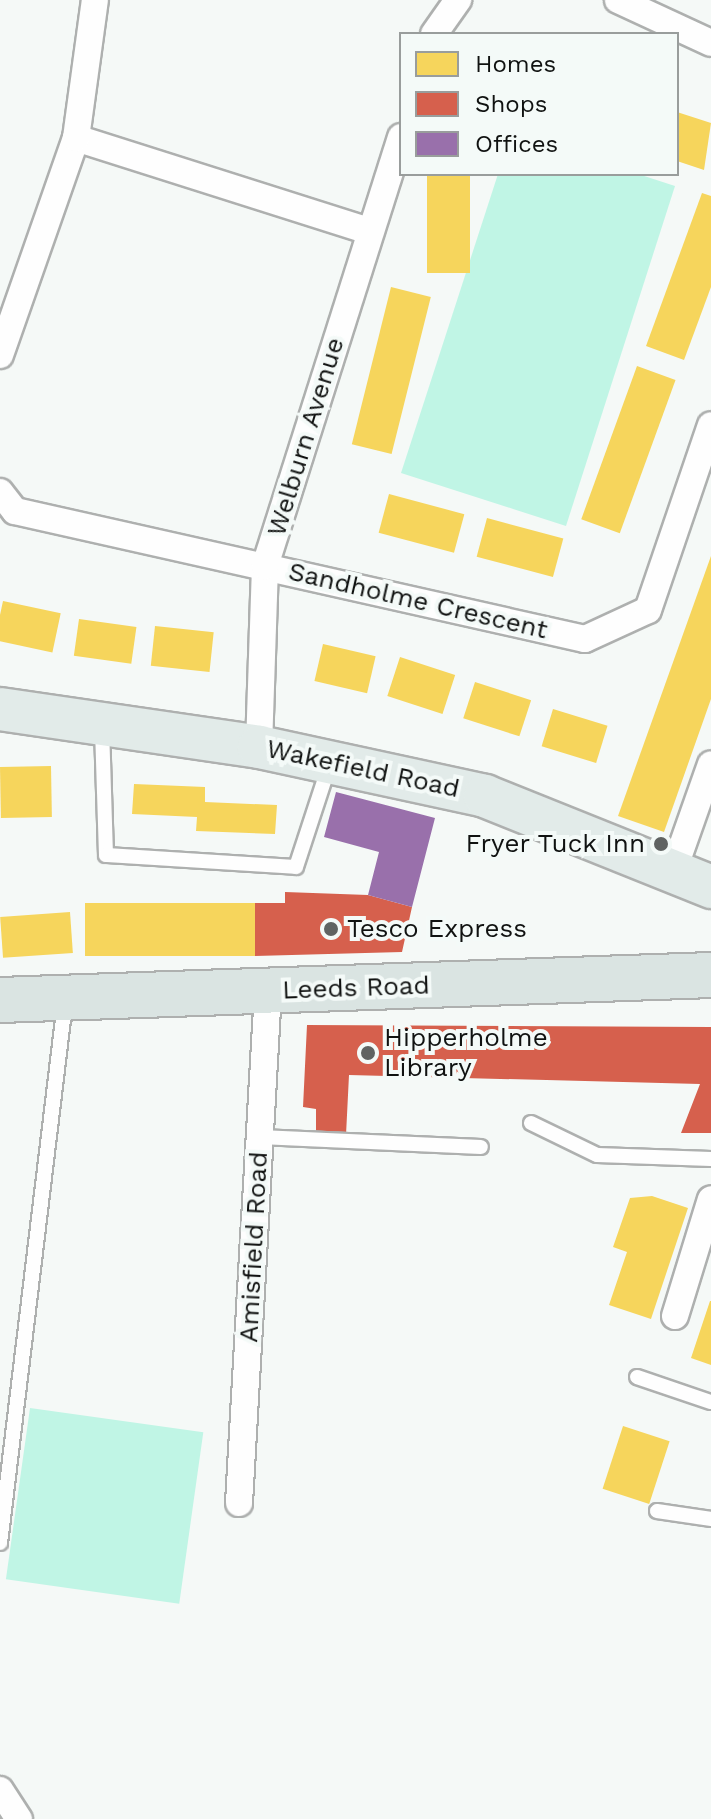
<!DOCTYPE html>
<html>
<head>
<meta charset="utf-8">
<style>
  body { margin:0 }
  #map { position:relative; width:711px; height:1819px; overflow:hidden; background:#f5f9f7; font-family:"Work Sans",sans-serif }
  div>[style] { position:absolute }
  .green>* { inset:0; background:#c0f5e5; transform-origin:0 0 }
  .homes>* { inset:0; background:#f6d55c; transform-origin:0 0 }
  .shops>* { inset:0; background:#d6604d }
  .offices>* { inset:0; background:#9970ab }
  .roads { filter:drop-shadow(2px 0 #aeb0af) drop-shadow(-2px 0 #aeb0af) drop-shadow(0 2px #aeb0af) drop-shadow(0 -2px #aeb0af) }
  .service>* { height:14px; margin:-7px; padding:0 7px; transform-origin:7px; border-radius:7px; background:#fefefe }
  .minor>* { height:26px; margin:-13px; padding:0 13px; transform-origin:13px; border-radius:13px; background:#fefefe }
  .primary>* { height:42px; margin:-21px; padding:0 21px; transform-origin:21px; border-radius:21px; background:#e2ebe9 }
  .trunk>* { height:44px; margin:-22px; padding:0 22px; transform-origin:22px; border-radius:22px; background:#dae4e2 }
  .dots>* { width:22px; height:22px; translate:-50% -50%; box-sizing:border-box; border:4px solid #f4faf8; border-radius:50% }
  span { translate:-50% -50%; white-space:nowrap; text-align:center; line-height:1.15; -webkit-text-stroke:8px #f4faf8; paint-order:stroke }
  .street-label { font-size:26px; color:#101211 }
  .poi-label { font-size:26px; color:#101211 }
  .right { translate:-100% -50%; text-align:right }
  .left { translate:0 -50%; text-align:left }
  .legend { position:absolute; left:399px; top:32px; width:280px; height:144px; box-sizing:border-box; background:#f4faf8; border:2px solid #999d9c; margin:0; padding:10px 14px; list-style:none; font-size:24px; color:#101211 }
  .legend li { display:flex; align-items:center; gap:16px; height:40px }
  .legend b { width:40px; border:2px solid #999d9c }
</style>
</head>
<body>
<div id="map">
  <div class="green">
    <div style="clip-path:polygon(498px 174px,638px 174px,675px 186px,566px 526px,401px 473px)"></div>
    <div style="left:30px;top:1408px;width:175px;height:173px;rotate:8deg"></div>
  </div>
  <div class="homes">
    <div style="clip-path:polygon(677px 112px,711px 123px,704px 170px,677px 161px)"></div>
    <div style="left:427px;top:174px;width:43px;height:99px"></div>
    <div style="clip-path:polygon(702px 193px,711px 196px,711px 287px,684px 360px,646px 346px)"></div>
    <div style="left:391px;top:287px;width:41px;height:162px;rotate:14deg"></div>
    <div style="left:637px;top:366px;width:41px;height:163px;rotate:20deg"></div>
    <div style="left:389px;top:494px;width:78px;height:40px;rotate:15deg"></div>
    <div style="left:487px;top:518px;width:79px;height:40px;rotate:15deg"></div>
    <div style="clip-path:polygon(711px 556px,711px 699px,664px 832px,618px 816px)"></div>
    <div style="left:3px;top:601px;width:59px;height:40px;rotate:12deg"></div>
    <div style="left:79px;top:619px;width:58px;height:37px;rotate:8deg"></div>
    <div style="left:155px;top:626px;width:59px;height:40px;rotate:6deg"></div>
    <div style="left:323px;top:644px;width:54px;height:38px;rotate:13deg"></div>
    <div style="left:400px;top:657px;width:58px;height:41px;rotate:18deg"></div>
    <div style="left:475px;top:682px;width:59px;height:38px;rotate:18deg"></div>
    <div style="left:553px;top:709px;width:57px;height:39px;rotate:17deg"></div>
    <div style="left:51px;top:766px;width:51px;height:51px;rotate:89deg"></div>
    <div style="clip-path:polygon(134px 784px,205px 787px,205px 802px,277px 805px,275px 834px,196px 831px,197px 817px,132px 814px)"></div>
    <div style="left:255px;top:903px;width:53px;height:170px;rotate:90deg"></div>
    <div style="left:70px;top:912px;width:41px;height:70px;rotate:86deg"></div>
    <div style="clip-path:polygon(652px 1196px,688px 1208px,651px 1319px,609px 1305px,627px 1252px,613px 1247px,630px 1198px)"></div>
    <div style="clip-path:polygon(710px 1301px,711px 1301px,711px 1365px,691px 1358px)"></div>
    <div style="left:623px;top:1426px;width:49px;height:66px;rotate:18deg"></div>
  </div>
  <div class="shops">
    <div style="clip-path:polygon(285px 892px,368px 895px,412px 907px,402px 952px,255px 956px,255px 903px,285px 903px)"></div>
    <div style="clip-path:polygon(307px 1025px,711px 1027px,711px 1133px,681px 1133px,700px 1084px,349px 1075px,346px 1135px,316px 1134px,316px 1109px,303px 1107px)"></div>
  </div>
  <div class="offices">
    <div style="clip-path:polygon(336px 792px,435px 818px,412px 907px,368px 895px,379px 852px,324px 837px)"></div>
  </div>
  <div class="roads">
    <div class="service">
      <div style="left:102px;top:728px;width:127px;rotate:88.2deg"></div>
      <div style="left:106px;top:855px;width:190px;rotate:3.6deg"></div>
      <div style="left:296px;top:867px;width:106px;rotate:-71.9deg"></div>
      <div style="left:531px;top:1123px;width:73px;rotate:25.9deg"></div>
      <div style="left:597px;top:1155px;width:114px;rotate:2deg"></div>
      <div style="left:260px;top:1137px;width:221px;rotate:2.6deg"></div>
      <div style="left:637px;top:1377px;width:78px;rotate:18.7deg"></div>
      <div style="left:657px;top:1511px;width:55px;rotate:8.4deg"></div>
      <div style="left:0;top:1543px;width:544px;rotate:-83.14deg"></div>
    </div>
    <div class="minor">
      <div style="left:618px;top:0;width:102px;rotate:24.8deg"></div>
      <div style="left:434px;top:34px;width:42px;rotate:-54.8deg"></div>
      <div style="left:76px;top:138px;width:308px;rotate:17.6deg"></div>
      <div style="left:0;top:355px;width:230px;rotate:-70.7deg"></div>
      <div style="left:76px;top:138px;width:139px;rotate:-82.2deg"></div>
      <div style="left:0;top:492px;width:24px;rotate:52deg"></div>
      <div style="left:15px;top:511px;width:584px;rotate:12.66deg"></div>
      <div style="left:585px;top:639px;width:69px;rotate:-24.7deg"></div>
      <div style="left:648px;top:610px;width:195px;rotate:-71.2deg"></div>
      <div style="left:259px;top:747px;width:181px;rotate:-88.1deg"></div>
      <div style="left:265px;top:566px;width:450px;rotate:-72.4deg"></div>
      <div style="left:673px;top:872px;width:114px;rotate:-70.6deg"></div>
      <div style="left:675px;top:1316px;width:122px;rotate:-72.9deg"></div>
      <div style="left:239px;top:1503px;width:514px;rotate:-86.76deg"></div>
      <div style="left:0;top:1790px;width:35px;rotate:57deg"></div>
    </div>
    <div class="primary">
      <div style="left:0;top:709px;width:262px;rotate:8.3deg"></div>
      <div style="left:259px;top:747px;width:231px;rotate:12.2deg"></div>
      <div style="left:485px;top:796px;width:244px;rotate:21.9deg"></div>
    </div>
    <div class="trunk">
      <div style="left:0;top:1000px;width:711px;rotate:-2.01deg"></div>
    </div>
  </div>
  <div class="dots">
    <div style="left:661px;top:844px;background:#606362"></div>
    <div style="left:331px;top:929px;background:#606362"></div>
    <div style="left:368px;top:1053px;background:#606362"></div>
  </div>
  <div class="street-label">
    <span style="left:306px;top:437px;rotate:-73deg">Welburn Avenue</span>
    <span style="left:418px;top:601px;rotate:13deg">Sandholme Crescent</span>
    <span style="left:363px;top:769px;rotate:12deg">Wakefield Road</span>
    <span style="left:356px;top:988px;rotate:-2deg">Leeds Road</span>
    <span style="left:254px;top:1247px;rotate:-87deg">Amisfield Road</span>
  </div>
  <div class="poi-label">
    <span class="right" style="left:645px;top:844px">Fryer Tuck Inn</span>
    <span class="left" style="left:347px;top:929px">Tesco Express</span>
    <span class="left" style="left:384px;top:1053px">Hipperholme<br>Library</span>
  </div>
  <ul class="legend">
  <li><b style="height:22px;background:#f6d55c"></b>Homes</li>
  <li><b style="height:22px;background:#d6604d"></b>Shops</li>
  <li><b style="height:22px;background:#9970ab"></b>Offices</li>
  </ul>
</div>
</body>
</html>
